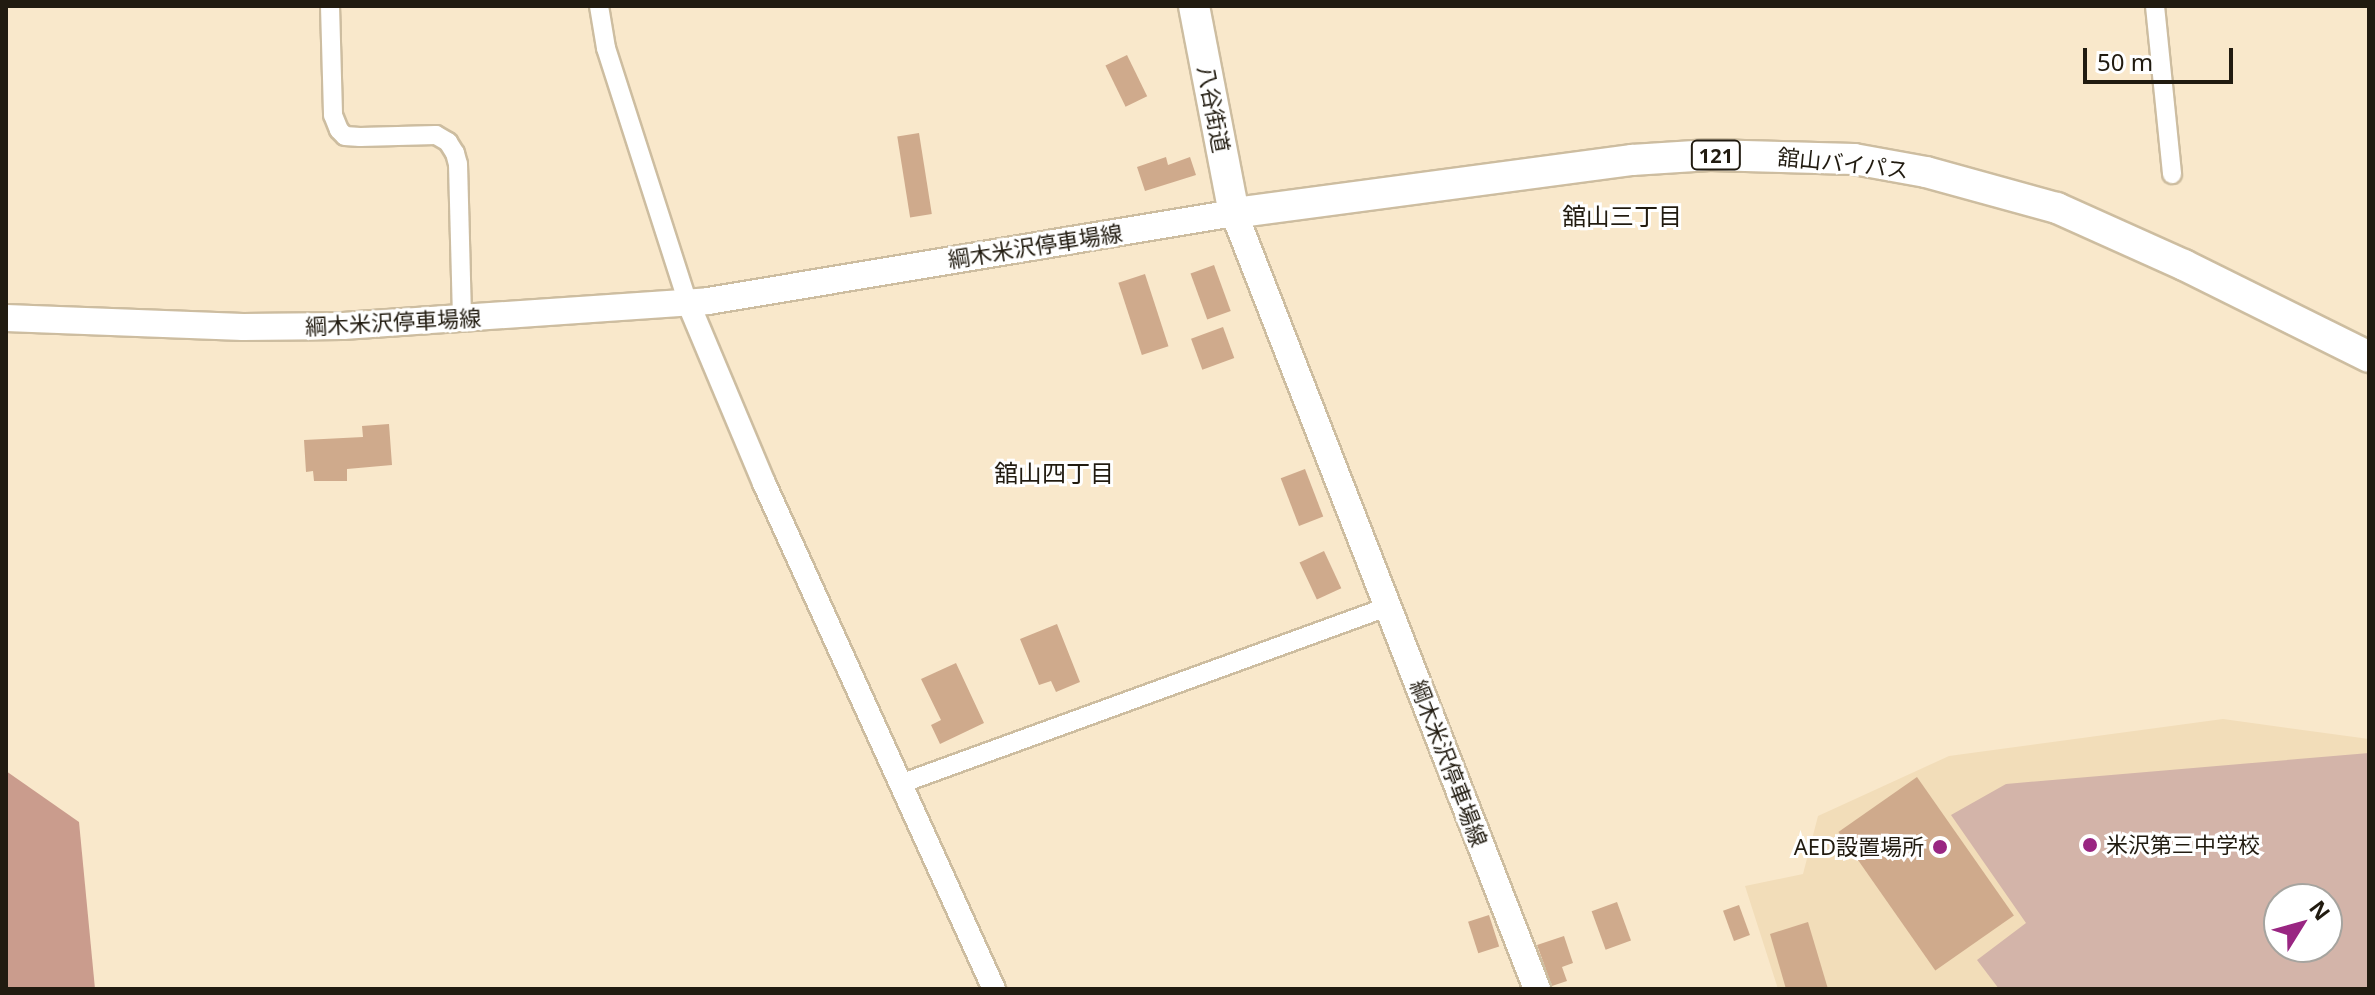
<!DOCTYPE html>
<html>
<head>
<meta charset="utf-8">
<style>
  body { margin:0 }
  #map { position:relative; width:2375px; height:995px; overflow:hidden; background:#f9e8cb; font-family:"Noto Sans","Noto Sans JP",sans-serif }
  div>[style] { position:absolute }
  .built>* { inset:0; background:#f2ddb9 }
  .green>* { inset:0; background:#d3b4a9 }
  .forest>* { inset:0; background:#ca9c8d }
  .building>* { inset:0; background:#cfaa8c; transform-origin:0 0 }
  .roads { filter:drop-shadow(2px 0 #cdbda0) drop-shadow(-2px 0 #cdbda0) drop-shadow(0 2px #cdbda0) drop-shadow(0 -2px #cdbda0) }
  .minor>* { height:18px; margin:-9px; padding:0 9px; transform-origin:9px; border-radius:9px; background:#fff }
  .tertiary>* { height:22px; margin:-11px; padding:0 11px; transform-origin:11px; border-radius:11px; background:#fff }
  .secondary>* { height:26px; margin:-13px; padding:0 13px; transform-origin:13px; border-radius:13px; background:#fff }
  .trunk>* { height:30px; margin:-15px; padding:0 15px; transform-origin:15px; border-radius:15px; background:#fff }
  .dots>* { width:22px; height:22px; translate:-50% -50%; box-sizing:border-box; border:4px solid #fff; border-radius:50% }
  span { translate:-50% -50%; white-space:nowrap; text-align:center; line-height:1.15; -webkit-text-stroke:6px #fff; paint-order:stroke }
  .shield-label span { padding:2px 6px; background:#fff; border:2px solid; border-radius:6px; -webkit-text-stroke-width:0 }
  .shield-label { font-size:20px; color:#211b10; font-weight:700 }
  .street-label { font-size:22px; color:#211b10 }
  .poi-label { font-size:22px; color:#211b10 }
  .left { translate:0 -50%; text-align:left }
  .right { translate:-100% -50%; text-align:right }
  .neighbourhood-label { font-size:24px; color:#211b10 }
  .frame { position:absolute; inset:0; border:8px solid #211b10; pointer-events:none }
  .north { position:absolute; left:2263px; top:883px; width:80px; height:80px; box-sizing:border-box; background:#fff; border:2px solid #a6a49f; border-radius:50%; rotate:53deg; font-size:22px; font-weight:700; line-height:32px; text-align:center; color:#211b10 }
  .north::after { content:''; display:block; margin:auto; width:28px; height:36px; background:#992682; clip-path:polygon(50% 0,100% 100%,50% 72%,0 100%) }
  .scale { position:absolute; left:2083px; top:48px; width:150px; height:36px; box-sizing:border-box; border:4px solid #211b10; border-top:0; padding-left:10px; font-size:24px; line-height:28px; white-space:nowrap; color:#211b10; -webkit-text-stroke:6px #fff; paint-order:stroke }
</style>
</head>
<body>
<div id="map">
  <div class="built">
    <div style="clip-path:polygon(evenodd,2223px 719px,2369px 739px,2369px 989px,1778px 989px,1745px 886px,1803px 874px,1818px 816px,1949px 756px,2223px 719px,2279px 899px,2327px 899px,2327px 947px,2279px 947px,2279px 899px)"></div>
  </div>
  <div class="green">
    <div style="clip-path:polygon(evenodd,2369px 753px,2369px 989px,1999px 989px,1977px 960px,2026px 923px,1951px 815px,2006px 784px,2369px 753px,2279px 899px,2327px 899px,2327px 947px,2279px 947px,2279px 899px)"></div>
  </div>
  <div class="forest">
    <div style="clip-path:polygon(6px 771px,79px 822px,95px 989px,6px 989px)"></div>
  </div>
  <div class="building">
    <div style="left:1127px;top:55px;width:46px;height:24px;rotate:64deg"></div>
    <div style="left:919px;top:133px;width:82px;height:22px;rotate:81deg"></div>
    <div style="clip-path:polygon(1166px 157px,1168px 165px,1190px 157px,1196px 175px,1145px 191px,1137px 167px)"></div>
    <div style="left:1214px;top:265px;width:49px;height:25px;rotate:70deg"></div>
    <div style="left:1145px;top:274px;width:76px;height:28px;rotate:72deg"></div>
    <div style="left:1223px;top:327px;width:33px;height:34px;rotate:70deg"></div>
    <div style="clip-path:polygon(389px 424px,392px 465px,347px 469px,347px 481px,314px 481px,313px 471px,306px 472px,304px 440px,363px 437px,362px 426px)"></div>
    <div style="left:1305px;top:469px;width:51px;height:26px;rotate:69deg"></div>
    <div style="left:1324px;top:551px;width:41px;height:27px;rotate:65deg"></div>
    <div style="clip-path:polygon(1057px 624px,1080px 682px,1056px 692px,1051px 681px,1039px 685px,1020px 639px)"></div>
    <div style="clip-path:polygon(956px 663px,984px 723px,940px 744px,931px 725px,941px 720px,921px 679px)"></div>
    <div style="left:1917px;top:777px;width:169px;height:96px;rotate:55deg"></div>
    <div style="left:1617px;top:902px;width:41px;height:27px;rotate:70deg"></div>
    <div style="left:1739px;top:905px;width:32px;height:17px;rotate:70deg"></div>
    <div style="left:1489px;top:915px;width:33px;height:22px;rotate:72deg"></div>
    <div style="clip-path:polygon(1808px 922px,1828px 989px,1786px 989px,1770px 934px)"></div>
    <div style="clip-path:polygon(1564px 936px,1573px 963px,1562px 967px,1567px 981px,1552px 986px,1537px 945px)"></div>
  </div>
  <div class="roads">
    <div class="minor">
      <div style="left:330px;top:6px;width:109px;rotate:88.4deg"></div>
      <div style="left:333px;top:115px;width:16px;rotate:68deg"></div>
      <div style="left:339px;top:130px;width:8px;rotate:45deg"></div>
      <div style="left:345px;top:136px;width:15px;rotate:4deg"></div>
      <div style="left:360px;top:137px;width:76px;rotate:-1.5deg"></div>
      <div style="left:436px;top:135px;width:14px;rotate:30deg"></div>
      <div style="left:448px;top:142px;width:13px;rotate:58deg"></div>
      <div style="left:455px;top:153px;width:11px;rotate:75deg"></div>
      <div style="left:458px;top:164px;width:156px;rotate:88.5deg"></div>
      <div style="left:599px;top:6px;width:43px;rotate:80.5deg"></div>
      <div style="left:606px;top:48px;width:265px;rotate:72.2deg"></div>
      <div style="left:2155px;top:6px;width:169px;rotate:84.2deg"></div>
      <div style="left:900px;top:784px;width:518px;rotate:-19.97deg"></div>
    </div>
    <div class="tertiary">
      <div style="left:687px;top:300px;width:199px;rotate:67.2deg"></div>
      <div style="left:764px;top:483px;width:556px;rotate:65.56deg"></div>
    </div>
    <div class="secondary">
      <div style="left:6px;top:318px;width:237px;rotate:2.2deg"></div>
      <div style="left:243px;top:327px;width:100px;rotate:-0.6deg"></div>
      <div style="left:343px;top:326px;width:366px;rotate:-3.9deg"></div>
      <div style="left:708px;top:301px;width:533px;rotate:-9.5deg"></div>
      <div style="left:1234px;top:213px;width:833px;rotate:68.67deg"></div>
    </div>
    <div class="trunk">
      <div style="left:1194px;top:6px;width:211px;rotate:79.1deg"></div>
      <div style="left:1234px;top:213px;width:402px;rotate:-7.6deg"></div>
      <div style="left:1632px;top:160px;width:78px;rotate:-3.7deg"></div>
      <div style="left:1710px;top:155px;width:144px;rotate:1.6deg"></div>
      <div style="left:1854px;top:159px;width:73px;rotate:10.2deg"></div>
      <div style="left:1926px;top:172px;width:136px;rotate:15.4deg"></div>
      <div style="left:2057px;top:208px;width:139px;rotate:24.2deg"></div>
      <div style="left:2184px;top:265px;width:207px;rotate:26.4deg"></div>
    </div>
  </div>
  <div class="dots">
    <div style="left:2090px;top:845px;background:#992682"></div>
    <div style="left:1940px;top:847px;background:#992682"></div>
  </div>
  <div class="shield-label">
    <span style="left:1716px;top:155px">121</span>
  </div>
  <div class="street-label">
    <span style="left:1214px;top:109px;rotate:79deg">八谷街道</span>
    <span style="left:1843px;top:163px;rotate:6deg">舘山バイパス</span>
    <span style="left:1035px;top:246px;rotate:-9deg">綱木米沢停車場線</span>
    <span style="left:393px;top:322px;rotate:-3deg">綱木米沢停車場線</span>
    <span style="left:1449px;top:763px;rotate:69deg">綱木米沢停車場線</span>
  </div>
  <div class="poi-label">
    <span class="left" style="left:2106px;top:845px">米沢第三中学校</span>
    <span class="right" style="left:1924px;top:847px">AED設置場所</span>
  </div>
  <div class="neighbourhood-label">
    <span style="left:1622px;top:216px">舘山三丁目</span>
    <span style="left:1054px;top:473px">舘山四丁目</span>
  </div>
  <div class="frame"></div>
  <div class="north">N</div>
  <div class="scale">50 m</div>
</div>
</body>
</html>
